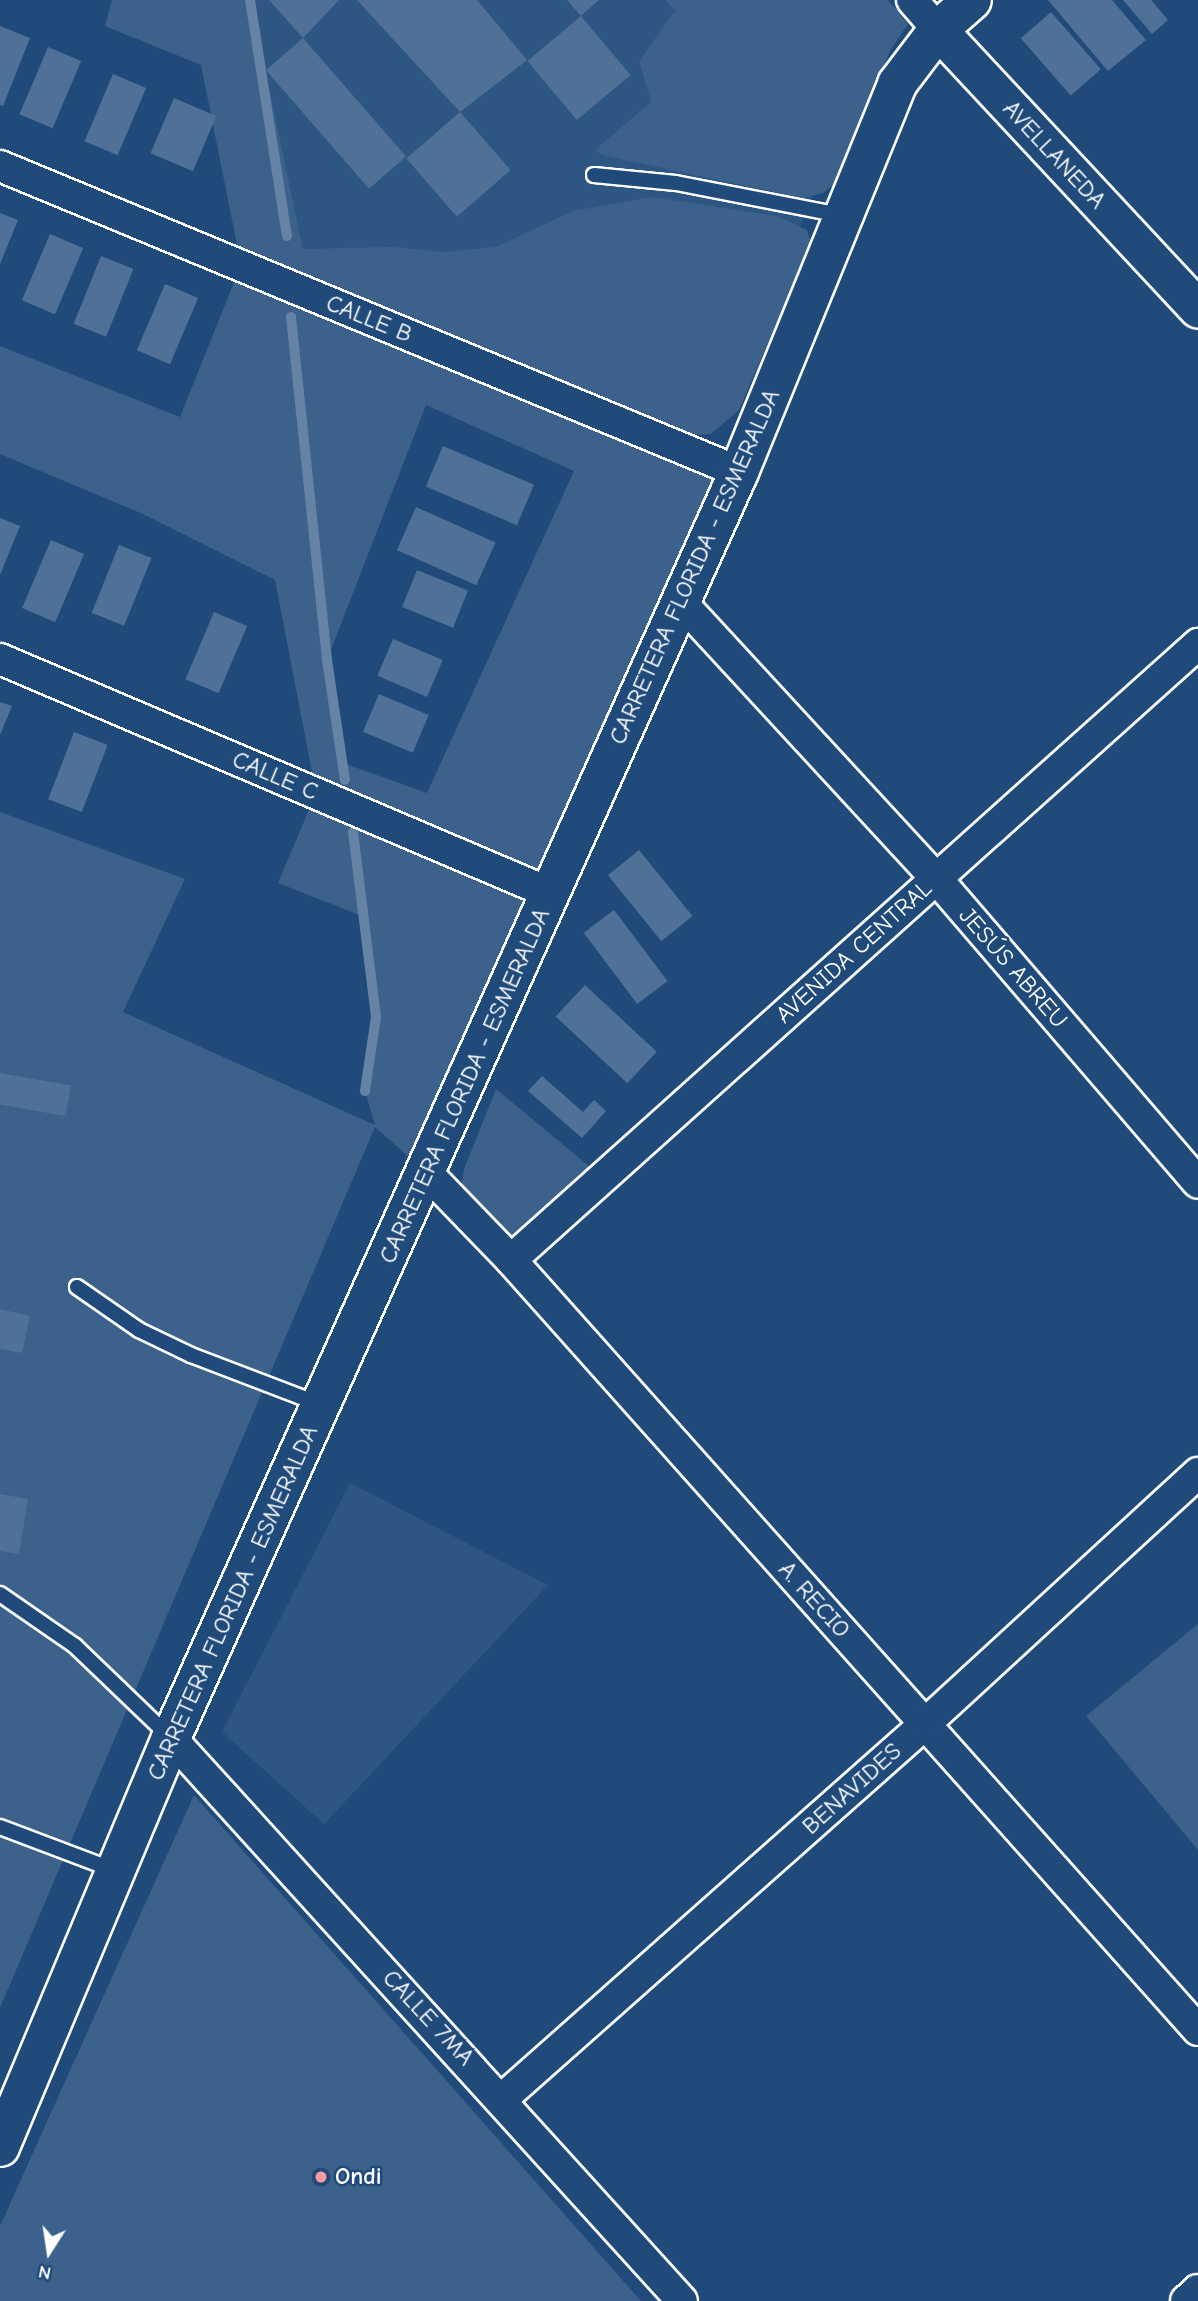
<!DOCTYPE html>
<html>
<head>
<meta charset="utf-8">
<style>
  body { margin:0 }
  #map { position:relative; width:1198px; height:2301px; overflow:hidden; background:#1f4a7a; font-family:"Comic Neue",sans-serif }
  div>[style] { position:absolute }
  .built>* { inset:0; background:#2e5683 }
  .green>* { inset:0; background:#3c618b }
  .stream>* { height:10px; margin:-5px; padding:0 5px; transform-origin:5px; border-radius:5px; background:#6583a4 }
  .building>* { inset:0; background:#507197; transform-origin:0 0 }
  .roads { filter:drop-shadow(2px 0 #fff) drop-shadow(-2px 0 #fff) drop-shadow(0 2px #fff) drop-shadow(0 -2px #fff) }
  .service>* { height:14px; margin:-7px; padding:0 7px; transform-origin:7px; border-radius:7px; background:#1f4a7a }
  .minor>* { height:30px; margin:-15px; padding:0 15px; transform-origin:15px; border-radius:15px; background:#1f4a7a }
  .tertiary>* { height:37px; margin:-18.5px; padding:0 18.5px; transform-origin:18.5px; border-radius:18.5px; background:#1f4a7a }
  .secondary>* { height:38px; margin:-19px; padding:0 19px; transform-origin:19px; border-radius:19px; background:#1f4a7a }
  .dots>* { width:19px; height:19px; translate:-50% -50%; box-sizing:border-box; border:4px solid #1f4a7a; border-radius:50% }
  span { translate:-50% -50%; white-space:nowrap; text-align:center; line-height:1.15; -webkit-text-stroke:5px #1f4a7a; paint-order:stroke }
  .street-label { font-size:24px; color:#fff }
  .poi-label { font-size:24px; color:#fff; font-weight:700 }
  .left { translate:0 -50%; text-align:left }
  .north { position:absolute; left:14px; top:2217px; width:70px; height:70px; -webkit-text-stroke:5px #1f4a7a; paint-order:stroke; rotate:192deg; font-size:19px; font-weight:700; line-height:28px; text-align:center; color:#fff }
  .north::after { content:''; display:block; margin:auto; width:24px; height:32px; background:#fff; clip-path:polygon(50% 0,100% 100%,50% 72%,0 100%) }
</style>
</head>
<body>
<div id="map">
  <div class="built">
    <div style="clip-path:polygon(251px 0,866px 0,886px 24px,717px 421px,303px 249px)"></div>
    <div style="clip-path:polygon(350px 1483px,548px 1585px,324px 1824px,222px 1732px)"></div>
  </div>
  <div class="green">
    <div style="clip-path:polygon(evenodd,112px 0,251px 0,303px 249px,392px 247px,444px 252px,496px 247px,573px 211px,652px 197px,777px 216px,807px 230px,811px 243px,739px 410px,711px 434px,692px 435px,374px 303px,447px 351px,739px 472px,428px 1174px,375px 1127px,0 2008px,0 812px,185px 879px,123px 1012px,375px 1125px,365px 1091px,376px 1017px,367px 918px,278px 883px,316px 793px,275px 580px,143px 514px,0 454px,0 346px,180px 417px,241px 265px,201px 65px,105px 26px,112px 0,426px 405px,574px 471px,427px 793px,343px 763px,327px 660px,426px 405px)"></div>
    <div style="clip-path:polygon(666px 0,888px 0,908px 24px,890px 51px,835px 184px,823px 193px,803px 198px,602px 155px,595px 150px,651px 102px,639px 61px,675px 11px)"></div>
    <div style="clip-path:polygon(496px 1089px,595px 1171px,533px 1223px,511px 1235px,494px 1227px,461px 1190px,464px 1169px)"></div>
    <div style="clip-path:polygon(1198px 1624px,1198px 1850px,1086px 1716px)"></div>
    <div style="clip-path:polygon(194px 1795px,641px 2301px,0 2301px,0 2226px)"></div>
  </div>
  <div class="stream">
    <div style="left:250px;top:0;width:239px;rotate:81.1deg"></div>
    <div style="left:291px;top:317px;width:345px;rotate:84deg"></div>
    <div style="left:327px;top:660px;width:121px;rotate:81.5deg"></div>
    <div style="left:353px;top:832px;width:186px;rotate:82.9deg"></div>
    <div style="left:376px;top:1017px;width:75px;rotate:98.5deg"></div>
  </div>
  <div class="building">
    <div style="clip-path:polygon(269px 0,339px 0,303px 38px)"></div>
    <div style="clip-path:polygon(357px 0,477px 0,527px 60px,460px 112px)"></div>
    <div style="clip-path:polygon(567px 0,599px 0,581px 16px)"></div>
    <div style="clip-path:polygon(1048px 0,1112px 0,1146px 40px,1108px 71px)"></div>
    <div style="clip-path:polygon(1123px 0,1151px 0,1168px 20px,1152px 34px)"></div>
    <div style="left:1051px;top:12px;width:76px;height:40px;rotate:49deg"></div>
    <div style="left:581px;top:16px;width:77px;height:70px;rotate:50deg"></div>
    <div style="clip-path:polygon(0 26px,30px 38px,3px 106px,0 105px)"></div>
    <div style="left:303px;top:38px;width:157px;height:49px;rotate:49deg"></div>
    <div style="left:48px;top:47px;width:36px;height:73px;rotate:23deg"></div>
    <div style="left:113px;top:74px;width:36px;height:73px;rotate:23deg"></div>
    <div style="left:174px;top:98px;width:46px;height:60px;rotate:23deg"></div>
    <div style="left:460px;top:112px;width:77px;height:71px;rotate:49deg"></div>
    <div style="clip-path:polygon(0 213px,18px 220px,0 264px)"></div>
    <div style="left:50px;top:234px;width:36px;height:72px;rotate:23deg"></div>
    <div style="left:101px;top:256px;width:35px;height:73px;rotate:22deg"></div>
    <div style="left:165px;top:284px;width:36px;height:72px;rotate:23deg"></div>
    <div style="left:443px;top:446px;width:99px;height:44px;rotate:23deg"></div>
    <div style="left:416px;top:507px;width:87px;height:47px;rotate:24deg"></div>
    <div style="clip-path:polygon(0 518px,20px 526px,0 575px)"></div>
    <div style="left:51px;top:540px;width:36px;height:74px;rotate:23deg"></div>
    <div style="left:119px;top:545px;width:35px;height:73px;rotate:22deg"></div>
    <div style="left:417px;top:570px;width:55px;height:40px;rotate:22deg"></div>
    <div style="left:214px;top:612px;width:36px;height:73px;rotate:23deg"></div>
    <div style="left:393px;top:639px;width:54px;height:40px;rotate:23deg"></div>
    <div style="left:379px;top:694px;width:54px;height:41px;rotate:23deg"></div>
    <div style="clip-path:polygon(0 702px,12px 706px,0 735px)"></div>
    <div style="left:74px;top:732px;width:36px;height:72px;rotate:21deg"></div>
    <div style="left:639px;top:850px;width:85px;height:40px;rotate:51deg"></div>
    <div style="left:614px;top:910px;width:89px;height:38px;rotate:53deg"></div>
    <div style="left:585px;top:985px;width:98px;height:43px;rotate:43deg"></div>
    <div style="left:0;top:1073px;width:72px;height:31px;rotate:10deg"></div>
    <div style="clip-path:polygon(542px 1076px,583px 1112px,594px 1100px,606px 1111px,582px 1138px,528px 1091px)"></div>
    <div style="clip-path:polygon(0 1309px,30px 1316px,22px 1353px,0 1349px)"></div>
    <div style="clip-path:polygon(0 1494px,28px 1499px,19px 1554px,0 1551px)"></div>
  </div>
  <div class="roads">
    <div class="service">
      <div style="left:594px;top:175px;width:82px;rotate:5.6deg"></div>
      <div style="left:676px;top:183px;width:168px;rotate:11deg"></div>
      <div style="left:77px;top:1287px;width:75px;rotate:34.7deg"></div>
      <div style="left:139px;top:1330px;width:58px;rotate:25.7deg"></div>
      <div style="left:191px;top:1355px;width:137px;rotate:20.9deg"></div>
      <div style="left:0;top:1594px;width:91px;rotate:34.7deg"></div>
      <div style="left:75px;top:1646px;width:132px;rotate:43.8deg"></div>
      <div style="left:0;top:1827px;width:122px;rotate:20.7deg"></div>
    </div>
    <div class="minor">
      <div style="left:912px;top:0;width:40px;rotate:49deg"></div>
      <div style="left:0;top:166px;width:800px;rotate:22.49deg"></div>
      <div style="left:681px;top:602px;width:376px;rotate:47.3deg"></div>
      <div style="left:936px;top:878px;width:402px;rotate:49.3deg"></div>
      <div style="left:0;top:659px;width:598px;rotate:23.05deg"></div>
      <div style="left:428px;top:1174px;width:120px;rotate:46deg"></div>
      <div style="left:511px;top:1260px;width:1032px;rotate:48.26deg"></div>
      <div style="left:511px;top:1260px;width:923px;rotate:-41.88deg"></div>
      <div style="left:171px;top:1738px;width:760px;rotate:47.77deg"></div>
      <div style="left:502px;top:2099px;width:565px;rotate:-41.56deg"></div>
      <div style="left:925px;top:1724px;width:371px;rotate:-42.6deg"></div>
      <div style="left:1186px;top:2301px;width:16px;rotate:-43deg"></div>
    </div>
    <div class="tertiary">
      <div style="left:938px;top:30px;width:381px;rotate:47deg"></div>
    </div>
    <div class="secondary">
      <div style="left:0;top:2147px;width:443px;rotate:-67.3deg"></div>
      <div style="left:171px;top:1738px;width:1388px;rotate:-65.84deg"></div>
      <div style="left:739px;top:472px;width:419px;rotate:-67.8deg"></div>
      <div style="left:897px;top:84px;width:68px;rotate:-52.8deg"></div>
      <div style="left:938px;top:30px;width:45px;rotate:-41.4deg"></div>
    </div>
  </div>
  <div class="dots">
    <div style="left:321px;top:2177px;background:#ff9aa2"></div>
  </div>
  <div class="street-label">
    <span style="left:1054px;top:155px;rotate:47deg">AVELLANEDA</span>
    <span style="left:369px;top:319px;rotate:22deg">CALLE B</span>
    <span style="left:695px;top:567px;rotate:-66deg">CARRETERA FLORIDA - ESMERALDA</span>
    <span style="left:275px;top:776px;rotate:23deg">CALLE C</span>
    <span style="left:854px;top:952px;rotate:-42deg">AVENIDA CENTRAL</span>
    <span style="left:1013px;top:968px;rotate:49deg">JESÚS ABREU</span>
    <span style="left:465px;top:1086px;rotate:-66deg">CARRETERA FLORIDA - ESMERALDA</span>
    <span style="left:814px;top:1600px;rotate:48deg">A. RECIO</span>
    <span style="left:233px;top:1603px;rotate:-66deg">CARRETERA FLORIDA - ESMERALDA</span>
    <span style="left:852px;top:1789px;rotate:-42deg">BENAVIDES</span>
    <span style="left:428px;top:2018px;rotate:47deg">CALLE 7MA</span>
  </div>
  <div class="poi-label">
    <span class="left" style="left:335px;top:2177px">Ondi</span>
  </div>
  <div class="north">N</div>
</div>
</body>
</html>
